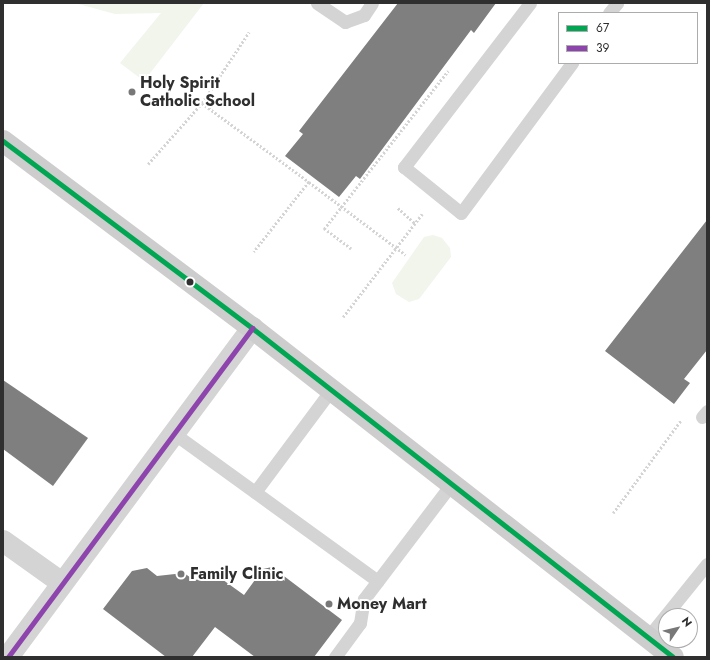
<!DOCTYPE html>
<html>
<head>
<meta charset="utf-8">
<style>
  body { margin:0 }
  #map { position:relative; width:710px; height:660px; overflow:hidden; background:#fff; font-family:Jost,sans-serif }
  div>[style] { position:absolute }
  .green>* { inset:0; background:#f1f5ec }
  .building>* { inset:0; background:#7f7f7f }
  .path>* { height:2.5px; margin-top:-1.25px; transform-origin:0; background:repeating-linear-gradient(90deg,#d4d4d4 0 2px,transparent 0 4px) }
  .service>* { height:13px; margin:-6.5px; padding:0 6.5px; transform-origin:6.5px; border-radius:6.5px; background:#d4d4d4 }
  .minor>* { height:22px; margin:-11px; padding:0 11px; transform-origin:11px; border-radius:11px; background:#d4d4d4 }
  .secondary>* { height:22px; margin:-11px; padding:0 11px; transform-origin:11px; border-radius:11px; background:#cdcdcd }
  .bus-1>* { height:5px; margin:-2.5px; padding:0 2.5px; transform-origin:2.5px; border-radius:2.5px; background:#00a651 }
  .bus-2>* { height:5px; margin:-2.5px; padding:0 2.5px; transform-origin:2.5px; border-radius:2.5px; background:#8e44ad }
  .dots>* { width:11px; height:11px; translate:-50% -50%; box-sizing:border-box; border:2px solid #fff; border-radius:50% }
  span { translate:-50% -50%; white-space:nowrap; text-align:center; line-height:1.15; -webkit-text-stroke:4px #fff; paint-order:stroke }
  .poi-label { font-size:16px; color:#2f2f2f; font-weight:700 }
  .left { translate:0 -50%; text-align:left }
  .frame { position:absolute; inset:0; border:4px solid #2f2f2f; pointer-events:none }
  .legend { position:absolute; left:558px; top:12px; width:140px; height:52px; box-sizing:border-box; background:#fff; border:1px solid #acacac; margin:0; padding:5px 7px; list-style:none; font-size:12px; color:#2f2f2f }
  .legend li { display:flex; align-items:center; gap:8px; height:20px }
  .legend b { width:20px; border:1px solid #acacac }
  .north { position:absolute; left:658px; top:608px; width:40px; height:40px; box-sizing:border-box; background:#fff; border:1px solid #acacac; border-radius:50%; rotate:55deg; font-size:11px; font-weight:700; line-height:16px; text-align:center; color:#2f2f2f }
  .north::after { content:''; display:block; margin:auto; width:14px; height:18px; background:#787878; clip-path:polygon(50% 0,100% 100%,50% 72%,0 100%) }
</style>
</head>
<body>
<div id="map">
  <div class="green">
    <div style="clip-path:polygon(75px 3px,204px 3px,144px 81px,120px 63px,161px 13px,115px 14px)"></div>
    <div style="clip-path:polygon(433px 235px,442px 238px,450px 248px,451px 257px,419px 299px,409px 302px,396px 294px,392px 283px,424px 237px)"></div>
  </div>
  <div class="building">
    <div style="clip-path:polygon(398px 3px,496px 3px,474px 33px,471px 30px,360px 179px,356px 176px,339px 197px,285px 156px,303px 134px,299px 131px)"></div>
    <div style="clip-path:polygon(707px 220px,707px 350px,684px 379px,690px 383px,674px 404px,605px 351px)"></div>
    <div style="clip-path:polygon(3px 380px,88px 438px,53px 486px,3px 449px)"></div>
    <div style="clip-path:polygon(272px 567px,342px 620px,314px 657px,255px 657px,215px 627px,192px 657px,166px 657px,103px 609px,132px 571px,147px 568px,157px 576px,184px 573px,194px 580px,219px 577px,244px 595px,263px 569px)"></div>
  </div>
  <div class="path">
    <div style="left:202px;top:103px;width:133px;rotate:36.4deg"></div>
    <div style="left:309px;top:182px;width:89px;rotate:128.2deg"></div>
    <div style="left:148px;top:164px;width:81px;rotate:-48.5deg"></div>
    <div style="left:202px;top:103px;width:85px;rotate:-56.5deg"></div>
    <div style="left:309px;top:182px;width:121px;rotate:37deg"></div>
    <div style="left:398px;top:208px;width:24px;rotate:42deg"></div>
    <div style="left:351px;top:249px;width:34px;rotate:-143deg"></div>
    <div style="left:324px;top:229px;width:201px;rotate:-51.9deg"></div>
    <div style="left:343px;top:317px;width:130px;rotate:-52.5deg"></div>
    <div style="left:613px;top:513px;width:115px;rotate:-53.8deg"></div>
  </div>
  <div class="service">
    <div style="left:317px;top:3px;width:34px;rotate:34deg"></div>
    <div style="left:345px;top:22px;width:20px;rotate:-20deg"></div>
    <div style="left:364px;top:15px;width:14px;rotate:-56deg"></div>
    <div style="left:530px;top:3px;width:207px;rotate:127.5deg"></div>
    <div style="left:404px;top:167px;width:73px;rotate:38.9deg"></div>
    <div style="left:461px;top:213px;width:187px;rotate:-53.5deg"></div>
    <div style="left:609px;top:13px;width:13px;rotate:-51deg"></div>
    <div style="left:702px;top:417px;width:8px;rotate:-50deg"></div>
    <div style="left:176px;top:435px;width:249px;rotate:35.9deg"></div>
    <div style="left:255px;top:492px;width:127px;rotate:-53.3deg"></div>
    <div style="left:648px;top:637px;width:94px;rotate:-51.1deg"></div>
    <div style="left:335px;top:657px;width:42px;rotate:-53.7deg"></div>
    <div style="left:360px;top:623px;width:24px;rotate:-81deg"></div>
    <div style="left:364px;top:599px;width:146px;rotate:-52.8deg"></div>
  </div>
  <div class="minor">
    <div style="left:3px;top:541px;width:72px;rotate:35.4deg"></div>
    <div style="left:8px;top:657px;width:410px;rotate:-53.4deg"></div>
  </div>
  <div class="secondary">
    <div style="left:3px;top:141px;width:311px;rotate:36.9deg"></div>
    <div style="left:252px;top:328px;width:534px;rotate:38.01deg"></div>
  </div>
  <div class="bus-1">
    <div style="left:3px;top:141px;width:311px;rotate:36.9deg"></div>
    <div style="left:252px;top:328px;width:534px;rotate:38.01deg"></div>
  </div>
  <div class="bus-2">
    <div style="left:8px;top:657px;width:410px;rotate:-53.4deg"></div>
  </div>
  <div class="dots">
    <div style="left:132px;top:92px;background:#787878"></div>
    <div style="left:190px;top:282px;background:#2f2f2f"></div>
    <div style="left:181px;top:574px;background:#787878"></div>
    <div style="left:329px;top:604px;background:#787878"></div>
  </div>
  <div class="poi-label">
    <span class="left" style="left:140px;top:92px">Holy Spirit<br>Catholic School</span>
    <span class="left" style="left:190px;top:574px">Family Clinic</span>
    <span class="left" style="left:337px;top:604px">Money Mart</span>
  </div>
  <div class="frame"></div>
  <ul class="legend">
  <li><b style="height:5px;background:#00a651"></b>67</li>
  <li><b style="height:5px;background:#8e44ad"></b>39</li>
  </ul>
  <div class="north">N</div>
</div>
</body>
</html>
